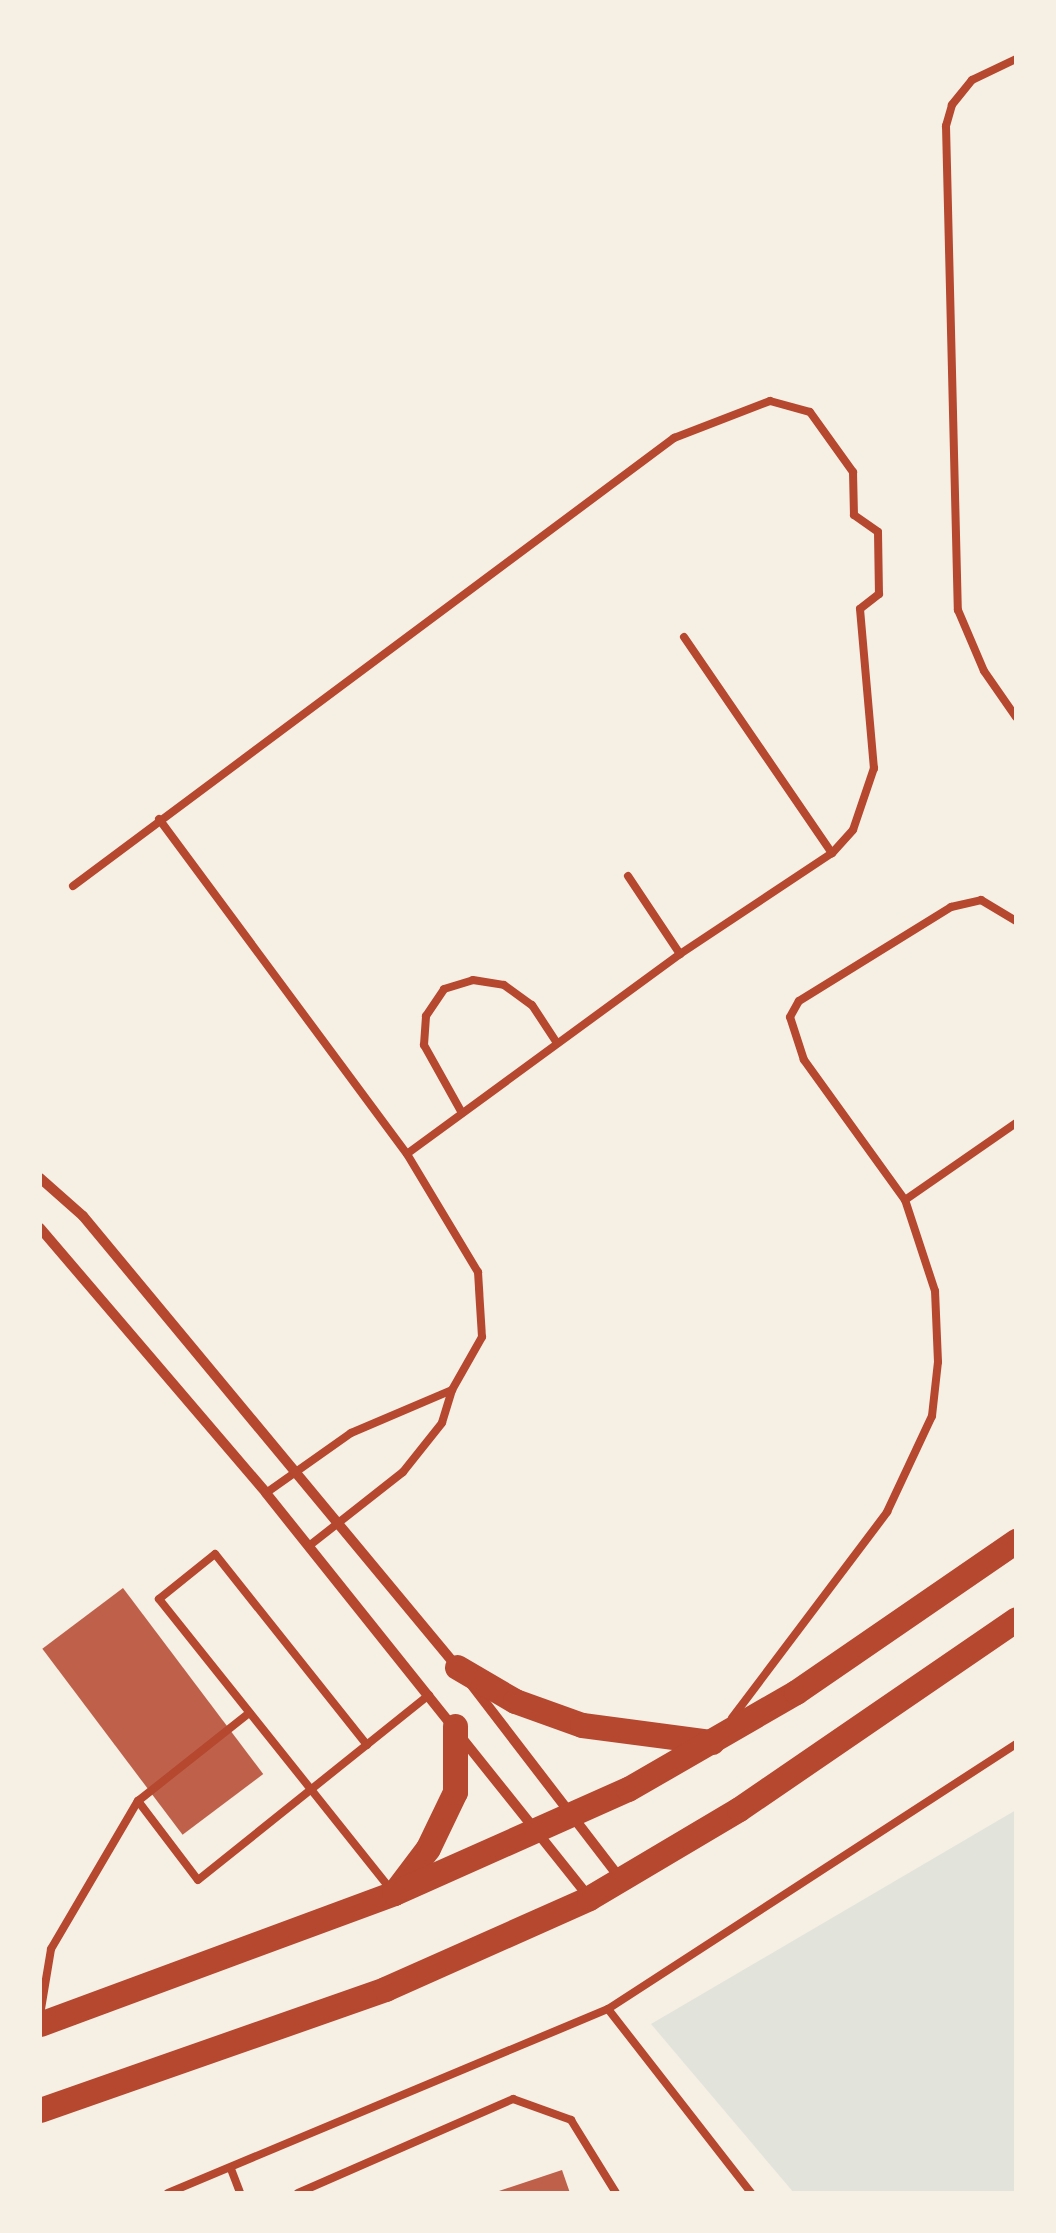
<!DOCTYPE html>
<html>
<head>
<meta charset="utf-8">
<style>
  body { margin:0 }
  #map { position:relative; width:1056px; height:2233px; overflow:hidden; background:#f6efe4; font-family:Literata,serif }
  div>[style] { position:absolute }
  .green>* { inset:0; background:#e2e4dc }
  .building>* { inset:0; background:#bf614a; transform-origin:0 0 }
  .service>* { height:8px; margin:-4px; padding:0 4px; transform-origin:4px; border-radius:4px; background:#b5482f }
  .minor>* { height:10px; margin:-5px; padding:0 5px; transform-origin:5px; border-radius:5px; background:#b5482f }
  .trunk>* { height:25px; margin:-12.5px; padding:0 12.5px; transform-origin:12.5px; border-radius:12.5px; background:#b5482f }
  span { translate:-50% -50%; white-space:nowrap; text-align:center; line-height:1.15; -webkit-text-stroke:10px #f6efe4; paint-order:stroke }
  .frame { position:absolute; inset:0; border:42px solid #f6efe4; pointer-events:none }
</style>
</head>
<body>
<div id="map">
  <div class="green">
    <div style="clip-path:polygon(1016px 1810px,1016px 2193px,794px 2193px,651px 2024px)"></div>
  </div>
  <div class="building">
    <div style="left:123px;top:1588px;width:233px;height:101px;rotate:53deg"></div>
    <div style="clip-path:polygon(562px 2170px,570px 2193px,496px 2193px,496px 2192px)"></div>
  </div>
  <div class="service">
    <div style="left:1016px;top:59px;width:49px;rotate:154.5deg"></div>
    <div style="left:972px;top:80px;width:32px;rotate:129deg"></div>
    <div style="left:952px;top:105px;width:22px;rotate:106deg"></div>
    <div style="left:946px;top:126px;width:484px;rotate:88.6deg"></div>
    <div style="left:958px;top:610px;width:66px;rotate:66.9deg"></div>
    <div style="left:984px;top:671px;width:56px;rotate:55.2deg"></div>
    <div style="left:684px;top:637px;width:262px;rotate:55.6deg"></div>
    <div style="left:159px;top:819px;width:417px;rotate:53.5deg"></div>
    <div style="left:407px;top:1154px;width:138px;rotate:59deg"></div>
    <div style="left:478px;top:1272px;width:65px;rotate:86.5deg"></div>
    <div style="left:482px;top:1337px;width:61px;rotate:119.5deg"></div>
    <div style="left:452px;top:1390px;width:34px;rotate:107deg"></div>
    <div style="left:442px;top:1423px;width:63px;rotate:128.5deg"></div>
    <div style="left:403px;top:1472px;width:120px;rotate:141.8deg"></div>
    <div style="left:628px;top:876px;width:94px;rotate:56.3deg"></div>
    <div style="left:73px;top:886px;width:750px;rotate:-36.7deg"></div>
    <div style="left:674px;top:438px;width:103px;rotate:-21.1deg"></div>
    <div style="left:770px;top:401px;width:41px;rotate:15.4deg"></div>
    <div style="left:810px;top:412px;width:74px;rotate:54.4deg"></div>
    <div style="left:853px;top:472px;width:43px;rotate:88.7deg"></div>
    <div style="left:854px;top:515px;width:29px;rotate:35deg"></div>
    <div style="left:878px;top:532px;width:62px;rotate:89.1deg"></div>
    <div style="left:879px;top:594px;width:24px;rotate:142deg"></div>
    <div style="left:860px;top:609px;width:160px;rotate:85deg"></div>
    <div style="left:874px;top:768px;width:65px;rotate:108.7deg"></div>
    <div style="left:853px;top:830px;width:31px;rotate:132deg"></div>
    <div style="left:832px;top:853px;width:182px;rotate:146.4deg"></div>
    <div style="left:680px;top:954px;width:338px;rotate:143.8deg"></div>
    <div style="left:462px;top:1113px;width:78px;rotate:-119.2deg"></div>
    <div style="left:424px;top:1045px;width:29px;rotate:-86deg"></div>
    <div style="left:426px;top:1016px;width:32px;rotate:-56deg"></div>
    <div style="left:444px;top:989px;width:30px;rotate:-17deg"></div>
    <div style="left:473px;top:980px;width:31px;rotate:9deg"></div>
    <div style="left:504px;top:985px;width:34px;rotate:36deg"></div>
    <div style="left:532px;top:1005px;width:45px;rotate:56.7deg"></div>
    <div style="left:905px;top:1200px;width:135px;rotate:-34.7deg"></div>
    <div style="left:266px;top:1493px;width:104px;rotate:-35.2deg"></div>
    <div style="left:351px;top:1433px;width:110px;rotate:-23.1deg"></div>
    <div style="left:732px;top:1718px;width:258px;rotate:-53deg"></div>
    <div style="left:887px;top:1512px;width:106px;rotate:-64.9deg"></div>
    <div style="left:932px;top:1416px;width:54px;rotate:-83.7deg"></div>
    <div style="left:938px;top:1362px;width:71px;rotate:-92.4deg"></div>
    <div style="left:935px;top:1291px;width:96px;rotate:-108.2deg"></div>
    <div style="left:905px;top:1200px;width:173px;rotate:-125.8deg"></div>
    <div style="left:804px;top:1060px;width:45px;rotate:-108deg"></div>
    <div style="left:790px;top:1017px;width:18px;rotate:-61deg"></div>
    <div style="left:799px;top:1001px;width:179px;rotate:-31.7deg"></div>
    <div style="left:951px;top:907px;width:31px;rotate:-13deg"></div>
    <div style="left:981px;top:900px;width:41px;rotate:31deg"></div>
    <div style="left:367px;top:1745px;width:244px;rotate:-128.5deg"></div>
    <div style="left:215px;top:1554px;width:72px;rotate:141.2deg"></div>
    <div style="left:159px;top:1599px;width:369px;rotate:51.4deg"></div>
    <div style="left:138px;top:1801px;width:99px;rotate:52.8deg"></div>
    <div style="left:198px;top:1880px;width:296px;rotate:-38.7deg"></div>
    <div style="left:608px;top:2009px;width:233px;rotate:52.1deg"></div>
    <div style="left:40px;top:2015px;width:67px;rotate:-80.5deg"></div>
    <div style="left:51px;top:1949px;width:172px;rotate:-59.6deg"></div>
    <div style="left:138px;top:1801px;width:142px;rotate:-38.4deg"></div>
    <div style="left:231px;top:2169px;width:26px;rotate:69deg"></div>
    <div style="left:168px;top:2193px;width:477px;rotate:-22.7deg"></div>
    <div style="left:608px;top:2009px;width:487px;rotate:-33deg"></div>
    <div style="left:298px;top:2193px;width:235px;rotate:-23.6deg"></div>
    <div style="left:513px;top:2099px;width:62px;rotate:19.9deg"></div>
    <div style="left:571px;top:2120px;width:86px;rotate:58.3deg"></div>
  </div>
  <div class="minor">
    <div style="left:40px;top:1178px;width:57px;rotate:41.5deg"></div>
    <div style="left:83px;top:1216px;width:586px;rotate:50.33deg"></div>
    <div style="left:40px;top:1228px;width:348px;rotate:49.5deg"></div>
    <div style="left:266px;top:1493px;width:516px;rotate:51.37deg"></div>
    <div style="left:471px;top:1684px;width:243px;rotate:52.5deg"></div>
  </div>
  <div class="trunk">
    <div style="left:457px;top:1667px;width:67px;rotate:30.4deg"></div>
    <div style="left:515px;top:1701px;width:71px;rotate:19.7deg"></div>
    <div style="left:582px;top:1725px;width:131px;rotate:7.5deg"></div>
    <div style="left:394px;top:1893px;width:56px;rotate:-52.9deg"></div>
    <div style="left:428px;top:1848px;width:62px;rotate:-64.3deg"></div>
    <div style="left:455px;top:1792px;width:66px;rotate:-90deg"></div>
    <div style="left:40px;top:2024px;width:377px;rotate:-20.3deg"></div>
    <div style="left:394px;top:1893px;width:256px;rotate:-24deg"></div>
    <div style="left:628px;top:1789px;width:194px;rotate:-30deg"></div>
    <div style="left:796px;top:1692px;width:267px;rotate:-34.5deg"></div>
    <div style="left:40px;top:2110px;width:366px;rotate:-19.3deg"></div>
    <div style="left:385px;top:1989px;width:223px;rotate:-24deg"></div>
    <div style="left:589px;top:1898px;width:174px;rotate:-30.7deg"></div>
    <div style="left:739px;top:1809px;width:336px;rotate:-34.4deg"></div>
  </div>
  <div class="frame"></div>
</div>
</body>
</html>
